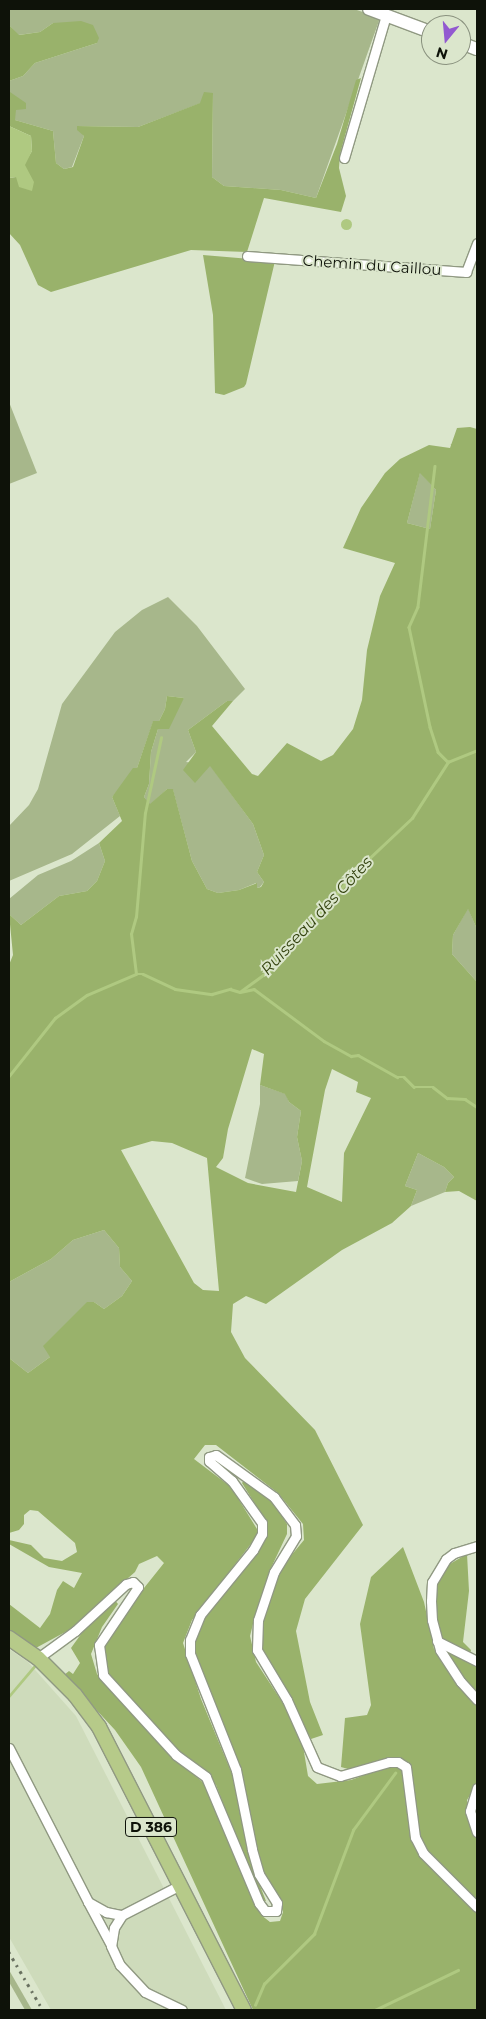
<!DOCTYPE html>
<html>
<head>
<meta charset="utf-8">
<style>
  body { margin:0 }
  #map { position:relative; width:486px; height:2019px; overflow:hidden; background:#dbe6cc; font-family:Montserrat,sans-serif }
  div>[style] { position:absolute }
  .built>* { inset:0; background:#cedbbb }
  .green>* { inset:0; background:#a7b78b }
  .forest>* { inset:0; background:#99b26b }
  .water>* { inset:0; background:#afc981 }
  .round { border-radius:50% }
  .stream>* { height:2.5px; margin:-1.25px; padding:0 1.25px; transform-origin:1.25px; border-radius:1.25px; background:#afc981 }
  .roads { filter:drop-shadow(1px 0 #909982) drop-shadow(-1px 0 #909982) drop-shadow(0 1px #909982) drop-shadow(0 -1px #909982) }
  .minor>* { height:9px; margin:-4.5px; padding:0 4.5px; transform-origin:4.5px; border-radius:4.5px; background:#fff }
  .secondary>* { height:12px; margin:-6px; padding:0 6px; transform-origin:6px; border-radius:6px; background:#fff }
  .primary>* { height:14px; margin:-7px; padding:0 7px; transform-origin:7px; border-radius:7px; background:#b6ca89 }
  .rail>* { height:2.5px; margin-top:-1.25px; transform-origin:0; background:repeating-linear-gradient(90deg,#68705f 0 2.5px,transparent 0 7.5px) }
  span { translate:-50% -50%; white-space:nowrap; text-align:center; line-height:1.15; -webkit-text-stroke:4px #dbe6cc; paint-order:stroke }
  .shield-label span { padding:1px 4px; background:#dbe6cc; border:1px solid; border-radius:4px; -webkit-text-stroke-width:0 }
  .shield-label { font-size:14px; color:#0e1209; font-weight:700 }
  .street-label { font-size:15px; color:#0e1209 }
  .water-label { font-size:16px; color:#33420e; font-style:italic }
  .frame { position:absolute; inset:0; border:10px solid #0e1209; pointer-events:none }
  .north { position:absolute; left:421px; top:15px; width:50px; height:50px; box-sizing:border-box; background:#dbe6cc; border:1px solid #89917e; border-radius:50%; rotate:197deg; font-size:14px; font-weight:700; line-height:20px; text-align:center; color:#0e1209 }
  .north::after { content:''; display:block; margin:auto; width:18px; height:22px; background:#9259d0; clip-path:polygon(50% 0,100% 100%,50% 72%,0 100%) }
</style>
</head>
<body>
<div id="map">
  <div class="built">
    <div style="clip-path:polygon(9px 1649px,28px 1662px,76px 1716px,226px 2010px,51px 2010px,9px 1937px)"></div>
  </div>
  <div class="green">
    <div style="clip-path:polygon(9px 9px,354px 9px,380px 18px,316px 198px,281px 190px,224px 186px,212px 177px,213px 93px,201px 103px,138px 127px,77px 126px,84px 136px,72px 167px,64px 169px,56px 163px,53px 131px,15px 120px,10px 93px,9px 97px,9px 81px,23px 76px,35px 63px,97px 43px,53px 23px,40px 32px,18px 35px,9px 25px)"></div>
    <div style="clip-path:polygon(9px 402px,37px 473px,9px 484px)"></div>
    <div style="clip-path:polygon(420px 472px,436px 490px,430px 529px,407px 523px)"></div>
    <div style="clip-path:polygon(168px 597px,197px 626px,245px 689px,233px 701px,227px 701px,188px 730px,196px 752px,186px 762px,210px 765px,253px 824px,264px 855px,257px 872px,264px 882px,260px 887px,257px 888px,256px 883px,239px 890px,218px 893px,207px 889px,192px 861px,173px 790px,167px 789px,150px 805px,144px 797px,149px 784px,151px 752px,158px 729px,184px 698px,167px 696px,165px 709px,159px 721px,153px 722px,137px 768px,112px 797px,120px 816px,72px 854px,9px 881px,9px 826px,29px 805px,38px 789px,62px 704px,115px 632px,142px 610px)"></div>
    <div style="clip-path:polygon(99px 843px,105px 861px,97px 881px,87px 891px,59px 896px,21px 925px,9px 914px,9px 899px,38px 875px,71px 861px)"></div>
    <div style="clip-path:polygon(468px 908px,477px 929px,477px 982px,452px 954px,453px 935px)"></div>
    <div style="clip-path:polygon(260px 1085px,286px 1094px,289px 1102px,301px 1111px,297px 1137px,302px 1161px,298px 1181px,262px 1184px,245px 1178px,260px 1104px)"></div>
    <div style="clip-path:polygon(418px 1153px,444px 1167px,454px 1177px,448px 1183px,445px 1192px,411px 1206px,417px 1190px,405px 1186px)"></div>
    <div style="clip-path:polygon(104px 1230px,119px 1248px,120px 1267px,132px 1281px,122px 1296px,104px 1309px,94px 1302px,50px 1357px,28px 1373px,9px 1358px,9px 1282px,51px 1259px,73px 1240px)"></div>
    <div style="clip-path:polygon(9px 1970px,32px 2010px,25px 2010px,9px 1982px)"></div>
  </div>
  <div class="forest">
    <div style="clip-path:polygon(81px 21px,93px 25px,99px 38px,97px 43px,35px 63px,23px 76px,9px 81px,9px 25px,19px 35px,40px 32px,53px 23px)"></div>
    <div style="clip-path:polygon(361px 78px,340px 154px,339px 168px,346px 196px,341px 212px,264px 198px,247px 252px,191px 250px,51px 292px,38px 285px,20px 245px,9px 233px,9px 178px,16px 177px,32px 151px,31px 136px,9px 126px,10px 92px,26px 103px,26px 109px,16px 110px,15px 120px,53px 131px,56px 163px,64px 169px,73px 167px,84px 136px,77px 130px,77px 126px,138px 127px,200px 103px,204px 92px,213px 93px,212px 177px,224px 186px,281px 190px,316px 198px,337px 144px,356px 80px)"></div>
    <div style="clip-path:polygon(203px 255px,275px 261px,246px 384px,244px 387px,224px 395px,215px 393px,213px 315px)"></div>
    <div style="clip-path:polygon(evenodd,470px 427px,477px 429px,477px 929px,468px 909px,453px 935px,452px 954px,477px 982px,477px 1201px,459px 1191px,445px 1192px,448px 1183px,454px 1177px,444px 1167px,418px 1153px,405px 1186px,417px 1190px,411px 1206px,392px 1223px,342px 1250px,266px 1304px,246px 1296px,233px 1304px,231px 1332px,245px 1358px,315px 1430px,363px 1525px,305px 1599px,296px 1631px,310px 1702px,323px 1735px,311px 1739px,260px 1646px,261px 1628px,280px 1569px,304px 1540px,303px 1524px,278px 1493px,216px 1445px,205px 1445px,194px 1459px,231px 1487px,257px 1529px,257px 1536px,192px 1620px,183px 1643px,201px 1699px,232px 1774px,253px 1868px,266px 1901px,261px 1900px,216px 1785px,206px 1771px,176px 1749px,106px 1672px,103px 1658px,108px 1633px,164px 1563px,157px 1556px,139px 1564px,135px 1572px,69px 1630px,34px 1649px,9px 1631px,9px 1604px,40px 1628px,50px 1614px,57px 1590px,63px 1581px,74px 1588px,82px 1573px,49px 1567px,9px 1544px,9px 1540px,31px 1545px,44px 1558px,62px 1561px,77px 1552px,75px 1543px,38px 1511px,30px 1510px,24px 1515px,24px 1524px,19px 1530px,9px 1533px,9px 1358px,28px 1373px,50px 1357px,43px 1346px,87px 1302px,94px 1302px,104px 1309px,122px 1296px,132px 1281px,120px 1267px,119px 1248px,104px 1230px,73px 1240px,51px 1259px,9px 1282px,9px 965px,13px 955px,9px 914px,21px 925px,59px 896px,87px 891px,97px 881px,105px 861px,99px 843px,122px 821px,112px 797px,133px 768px,137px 768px,153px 721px,159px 721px,165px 709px,167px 696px,184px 698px,169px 729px,158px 729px,151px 752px,149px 784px,144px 797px,150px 804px,167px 789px,173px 789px,192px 861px,207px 889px,218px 893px,239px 890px,257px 883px,257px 888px,261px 887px,264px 882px,257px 872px,264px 855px,253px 824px,210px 766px,195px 783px,183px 770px,196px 752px,188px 730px,227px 701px,233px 701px,212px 726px,252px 774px,258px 776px,287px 743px,321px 761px,333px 755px,353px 729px,362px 700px,367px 650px,380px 596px,395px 563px,343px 548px,361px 508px,385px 473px,400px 459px,429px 445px,450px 448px,457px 428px,470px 427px,420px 473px,436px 490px,430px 529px,407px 523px,420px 473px,470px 427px,252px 1049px,264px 1054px,260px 1085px,285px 1094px,289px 1102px,301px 1111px,297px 1137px,302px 1161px,296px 1192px,248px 1183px,216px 1167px,223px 1158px,228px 1129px,252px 1049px,470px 427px,332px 1069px,358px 1082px,356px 1092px,371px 1098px,344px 1153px,342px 1202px,307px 1187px,325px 1090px,332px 1069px,470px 427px,152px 1141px,172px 1143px,207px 1158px,219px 1291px,203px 1290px,194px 1283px,121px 1150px,152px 1141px)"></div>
    <div style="clip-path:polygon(244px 1480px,275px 1505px,287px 1524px,287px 1534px,271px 1568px,254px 1620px,250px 1636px,256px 1662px,290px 1714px,303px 1746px,308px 1776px,317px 1784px,351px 1780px,389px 1766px,395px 1765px,405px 1772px,412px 1837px,477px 1911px,477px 2010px,253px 2010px,141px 1767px,115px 1730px,64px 1675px,69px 1671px,73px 1674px,80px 1663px,71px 1648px,97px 1612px,114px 1599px,118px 1604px,102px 1627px,91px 1654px,97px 1674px,174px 1758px,206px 1785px,252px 1899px,261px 1915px,270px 1922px,280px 1921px,283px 1912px,280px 1901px,261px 1873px,244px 1802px,193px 1648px,203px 1618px,268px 1533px,268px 1525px,242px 1483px)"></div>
    <div style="clip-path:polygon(403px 1547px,424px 1602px,434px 1649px,442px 1663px,477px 1705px,477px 1784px,467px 1800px,467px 1814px,477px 1841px,477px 1903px,425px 1852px,418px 1833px,414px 1788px,405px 1761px,399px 1758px,348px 1769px,341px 1767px,345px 1718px,367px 1715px,371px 1705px,360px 1624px,371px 1577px)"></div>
    <div style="clip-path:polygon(467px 1554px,469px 1591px,463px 1642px,471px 1650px,470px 1654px,440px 1637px,435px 1623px,434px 1591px,443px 1568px)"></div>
    <div style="clip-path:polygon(451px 1652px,477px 1666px,477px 1695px,447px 1657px)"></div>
  </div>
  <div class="water">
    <div style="clip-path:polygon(9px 126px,31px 136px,32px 151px,25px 165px,34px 182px,32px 191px,19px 187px,16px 177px,9px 178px)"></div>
    <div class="round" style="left:340.5px;top:218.5px;width:11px;height:11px"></div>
    <div style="clip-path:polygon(36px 1663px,38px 1665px,9px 1699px,9px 1695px)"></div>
  </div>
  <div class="stream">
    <div style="left:435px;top:466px;width:142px;rotate:96.9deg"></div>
    <div style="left:418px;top:607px;width:22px;rotate:114deg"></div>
    <div style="left:409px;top:627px;width:102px;rotate:78.1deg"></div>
    <div style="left:430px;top:727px;width:26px;rotate:72deg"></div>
    <div style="left:438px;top:752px;width:14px;rotate:45deg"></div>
    <div style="left:136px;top:974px;width:40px;rotate:-97.1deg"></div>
    <div style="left:131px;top:934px;width:18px;rotate:-74deg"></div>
    <div style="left:136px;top:917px;width:104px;rotate:-85.1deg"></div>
    <div style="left:145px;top:813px;width:77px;rotate:-78deg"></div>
    <div style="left:241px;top:991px;width:36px;rotate:-36deg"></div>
    <div style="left:270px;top:970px;width:135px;rotate:-48.9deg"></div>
    <div style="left:359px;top:868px;width:73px;rotate:-43.3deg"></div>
    <div style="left:412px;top:818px;width:67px;rotate:-57.3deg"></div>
    <div style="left:448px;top:762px;width:31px;rotate:-22deg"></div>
    <div style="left:9px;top:1076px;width:74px;rotate:-51.6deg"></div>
    <div style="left:55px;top:1018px;width:39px;rotate:-36deg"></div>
    <div style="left:87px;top:995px;width:53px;rotate:-23.2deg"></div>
    <div style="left:136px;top:974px;width:7px"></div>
    <div style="left:143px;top:974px;width:35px;rotate:25deg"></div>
    <div style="left:175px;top:989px;width:37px;rotate:8deg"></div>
    <div style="left:212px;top:994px;width:19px;rotate:-16deg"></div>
    <div style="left:230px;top:989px;width:10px;rotate:17deg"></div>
    <div style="left:240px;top:992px;width:14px;rotate:-12deg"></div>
    <div style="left:254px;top:989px;width:87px;rotate:36.6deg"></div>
    <div style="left:324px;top:1041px;width:31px;rotate:29deg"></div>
    <div style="left:351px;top:1056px;width:7px;rotate:-8deg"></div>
    <div style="left:358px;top:1055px;width:45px;rotate:29.4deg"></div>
    <div style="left:397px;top:1077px;width:7px"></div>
    <div style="left:404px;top:1077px;width:14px;rotate:45deg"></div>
    <div style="left:414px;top:1087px;width:19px"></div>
    <div style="left:433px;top:1087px;width:18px;rotate:38deg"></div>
    <div style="left:447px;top:1098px;width:18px;rotate:3deg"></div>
    <div style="left:465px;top:1099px;width:14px;rotate:34deg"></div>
    <div style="left:255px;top:2005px;width:23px;rotate:-67deg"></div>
    <div style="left:264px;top:1984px;width:71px;rotate:-45deg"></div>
    <div style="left:314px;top:1934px;width:111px;rotate:-69.4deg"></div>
    <div style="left:353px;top:1830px;width:71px;rotate:-53.6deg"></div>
    <div style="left:375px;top:2010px;width:92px;rotate:-25.7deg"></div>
  </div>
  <div class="roads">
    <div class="minor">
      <div style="left:344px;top:158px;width:149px;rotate:-73.6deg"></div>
      <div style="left:247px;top:256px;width:220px;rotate:4.2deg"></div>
      <div style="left:466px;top:272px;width:31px;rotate:-69deg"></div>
      <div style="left:477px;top:1546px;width:24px;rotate:163deg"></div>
      <div style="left:454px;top:1553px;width:10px;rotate:143deg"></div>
      <div style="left:446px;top:1559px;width:27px;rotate:121deg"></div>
      <div style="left:432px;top:1582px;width:19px;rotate:93deg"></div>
      <div style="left:431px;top:1601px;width:19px;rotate:87deg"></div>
      <div style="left:432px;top:1620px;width:31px;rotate:75deg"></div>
      <div style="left:440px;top:1650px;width:38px;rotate:57deg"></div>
      <div style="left:461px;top:1682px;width:24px;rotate:48deg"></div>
      <div style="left:437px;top:1641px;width:45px;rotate:26.6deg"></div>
      <div style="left:38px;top:1658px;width:46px;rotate:-36.1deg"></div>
      <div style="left:75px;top:1631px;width:69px;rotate:-42.7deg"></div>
      <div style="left:126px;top:1584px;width:7px;rotate:-16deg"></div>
      <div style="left:133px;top:1582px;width:7px;rotate:45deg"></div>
      <div style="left:138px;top:1587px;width:70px;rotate:123.9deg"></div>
      <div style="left:99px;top:1645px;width:30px;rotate:82deg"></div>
      <div style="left:103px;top:1675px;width:108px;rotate:47.6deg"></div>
      <div style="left:176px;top:1755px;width:37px;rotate:36deg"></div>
      <div style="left:206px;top:1777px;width:137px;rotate:67.2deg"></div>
      <div style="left:259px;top:1903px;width:10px;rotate:53deg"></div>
      <div style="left:265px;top:1911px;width:11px"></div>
      <div style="left:276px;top:1911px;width:8px;rotate:-83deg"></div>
      <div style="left:277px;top:1903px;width:34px;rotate:-122deg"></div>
      <div style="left:259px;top:1874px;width:26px;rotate:-106deg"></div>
      <div style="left:252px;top:1849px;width:81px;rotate:-101.4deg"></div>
      <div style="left:236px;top:1770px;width:125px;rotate:-111.6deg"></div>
      <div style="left:190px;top:1654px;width:14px;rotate:-90deg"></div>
      <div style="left:190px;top:1640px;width:27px;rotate:-68deg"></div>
      <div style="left:200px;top:1615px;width:84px;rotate:-50.8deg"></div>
      <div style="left:253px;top:1550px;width:18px;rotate:-61deg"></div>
      <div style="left:262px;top:1534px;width:11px;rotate:-90deg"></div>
      <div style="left:262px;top:1523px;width:52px;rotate:-125.5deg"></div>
      <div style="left:232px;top:1481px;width:30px;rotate:-139deg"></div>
      <div style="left:209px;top:1461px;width:4px;rotate:-90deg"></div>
      <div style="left:209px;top:1457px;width:7px;rotate:-16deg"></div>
      <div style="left:216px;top:1455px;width:72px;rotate:35.9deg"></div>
      <div style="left:274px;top:1497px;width:35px;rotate:53deg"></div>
      <div style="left:295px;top:1525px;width:11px;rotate:85deg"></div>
      <div style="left:296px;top:1536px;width:42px;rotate:121.4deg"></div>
      <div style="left:274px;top:1572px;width:51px;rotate:108.4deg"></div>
      <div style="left:258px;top:1620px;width:30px;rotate:92deg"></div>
      <div style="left:257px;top:1650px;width:58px;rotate:59deg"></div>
      <div style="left:287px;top:1700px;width:73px;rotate:65.9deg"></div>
      <div style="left:317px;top:1767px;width:25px;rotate:21deg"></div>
      <div style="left:340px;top:1776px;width:51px;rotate:-15.9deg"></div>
      <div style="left:389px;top:1762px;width:9px"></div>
      <div style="left:398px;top:1762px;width:9px;rotate:32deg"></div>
      <div style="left:406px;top:1767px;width:71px;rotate:82.7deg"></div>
      <div style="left:415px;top:1837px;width:18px;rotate:63deg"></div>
      <div style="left:423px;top:1853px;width:76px;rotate:45deg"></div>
      <div style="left:9px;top:1748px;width:173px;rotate:62.8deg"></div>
      <div style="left:88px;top:1902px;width:21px;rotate:29deg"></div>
      <div style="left:106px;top:1912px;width:16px;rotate:11deg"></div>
      <div style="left:122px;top:1915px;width:65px;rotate:-27.3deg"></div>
      <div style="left:477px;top:1788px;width:24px;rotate:107deg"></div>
      <div style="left:470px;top:1811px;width:22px;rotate:72deg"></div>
      <div style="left:88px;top:1902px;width:49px;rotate:61.9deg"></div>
      <div style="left:122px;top:1915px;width:15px;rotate:122deg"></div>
      <div style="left:114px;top:1928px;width:18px;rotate:99deg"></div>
      <div style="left:111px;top:1946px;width:21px;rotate:65deg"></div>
      <div style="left:120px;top:1965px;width:37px;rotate:47deg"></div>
      <div style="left:145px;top:1992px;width:41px;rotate:25.9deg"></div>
    </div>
    <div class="secondary">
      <div style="left:369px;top:9px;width:66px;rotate:20.4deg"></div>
      <div style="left:461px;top:43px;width:17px;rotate:21deg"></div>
    </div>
    <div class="primary">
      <div style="left:9px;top:1638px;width:35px;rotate:35deg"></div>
      <div style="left:38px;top:1658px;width:52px;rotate:45deg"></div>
      <div style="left:75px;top:1695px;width:40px;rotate:53deg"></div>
      <div style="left:99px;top:1727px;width:318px;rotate:62.9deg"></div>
    </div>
  </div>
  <div class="rail">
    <div style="left:9px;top:1952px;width:67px;rotate:59.6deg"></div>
  </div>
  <div class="shield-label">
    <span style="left:151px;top:1827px">D 386</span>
  </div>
  <div class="street-label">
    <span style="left:372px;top:265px;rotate:4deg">Chemin du Caillou</span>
  </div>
  <div class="water-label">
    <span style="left:317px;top:916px;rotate:-47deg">Ruisseau des Côtes</span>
  </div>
  <div class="frame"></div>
  <div class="north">N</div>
</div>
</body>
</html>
